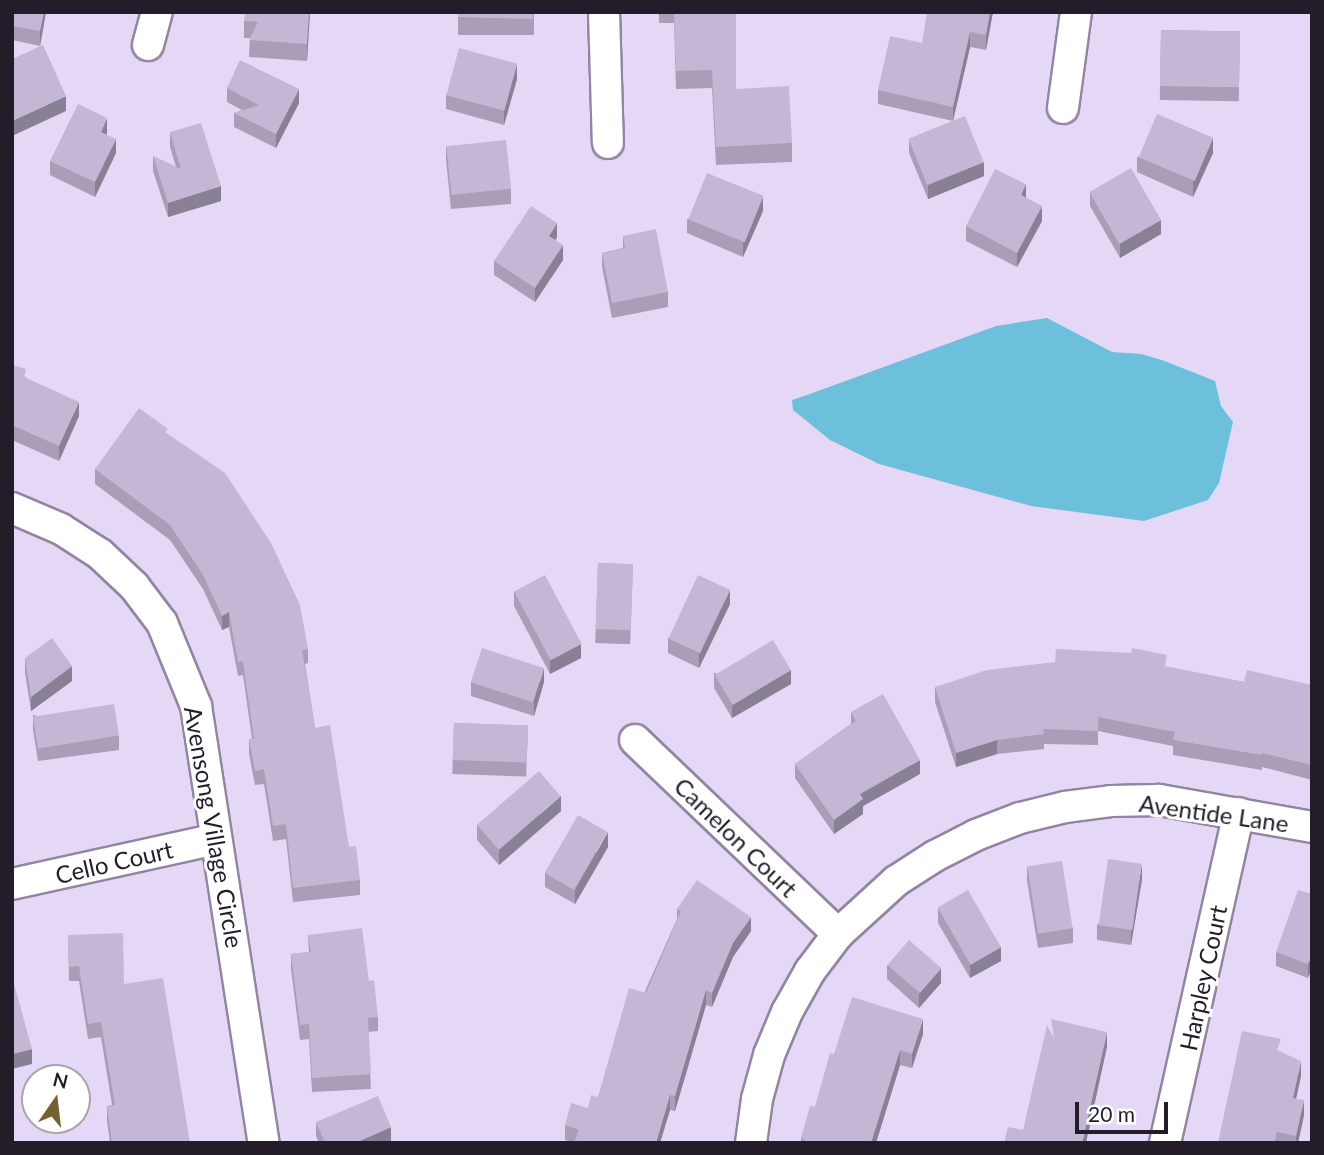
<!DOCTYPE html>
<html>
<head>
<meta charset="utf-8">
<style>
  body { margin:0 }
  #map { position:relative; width:1324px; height:1155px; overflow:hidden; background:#e5d8f7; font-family:Lato,sans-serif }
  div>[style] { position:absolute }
  .water>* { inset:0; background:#6cc0dc }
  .roads { filter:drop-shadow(2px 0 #9185a2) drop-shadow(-2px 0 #9185a2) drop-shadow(0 2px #9185a2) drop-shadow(0 -2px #9185a2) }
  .minor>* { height:30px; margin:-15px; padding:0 15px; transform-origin:15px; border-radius:15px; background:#fff }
  .wall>* { inset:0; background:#a99db8; transform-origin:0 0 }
  .shaded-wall>* { inset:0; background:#898096 }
  .building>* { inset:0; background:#c4b7d6; transform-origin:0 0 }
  span { translate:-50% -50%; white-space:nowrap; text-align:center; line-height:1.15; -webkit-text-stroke:6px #fff; paint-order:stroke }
  .street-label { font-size:24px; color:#221d29 }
  .frame { position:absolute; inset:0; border:14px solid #221d29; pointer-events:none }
  .north { position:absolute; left:21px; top:1064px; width:70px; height:70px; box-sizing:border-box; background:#fff; border:2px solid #a7a5a9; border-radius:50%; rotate:14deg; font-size:19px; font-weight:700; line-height:28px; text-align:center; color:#221d29 }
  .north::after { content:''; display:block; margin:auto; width:24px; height:32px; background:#756130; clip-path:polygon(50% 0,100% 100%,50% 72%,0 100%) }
  .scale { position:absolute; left:1075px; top:1102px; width:93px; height:32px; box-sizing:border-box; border:4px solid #221d29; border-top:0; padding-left:9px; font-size:21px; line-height:24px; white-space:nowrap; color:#221d29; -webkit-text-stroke:5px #fff; paint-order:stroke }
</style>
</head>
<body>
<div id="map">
  <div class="water">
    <div style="clip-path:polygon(1047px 318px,1112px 352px,1141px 354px,1162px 360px,1215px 381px,1221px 406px,1233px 422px,1219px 483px,1208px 500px,1144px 521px,1031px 506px,879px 464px,830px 440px,793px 410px,792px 400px,807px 395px,996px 326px)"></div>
  </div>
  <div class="roads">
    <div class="minor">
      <div style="left:604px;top:12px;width:131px;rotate:88.3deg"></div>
      <div style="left:148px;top:45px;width:34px;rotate:-75deg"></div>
      <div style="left:1063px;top:108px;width:97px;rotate:-82.3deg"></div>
      <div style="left:12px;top:508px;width:53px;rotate:23.2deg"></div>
      <div style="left:61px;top:529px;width:46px;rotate:32.7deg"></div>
      <div style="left:100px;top:554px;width:47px;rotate:43.3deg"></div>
      <div style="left:134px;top:586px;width:46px;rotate:52.9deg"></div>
      <div style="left:162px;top:623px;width:90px;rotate:67.7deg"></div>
      <div style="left:196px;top:706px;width:442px;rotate:81.2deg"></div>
      <div style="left:635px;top:740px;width:281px;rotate:43.7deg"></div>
      <div style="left:12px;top:884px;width:209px;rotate:-12.4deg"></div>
      <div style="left:751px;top:1143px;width:44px;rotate:-82.2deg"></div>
      <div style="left:757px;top:1099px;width:46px;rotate:-74.7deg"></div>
      <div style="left:769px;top:1055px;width:47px;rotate:-67.3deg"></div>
      <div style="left:787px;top:1012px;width:47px;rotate:-60.7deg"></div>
      <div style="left:810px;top:971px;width:46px;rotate:-52.9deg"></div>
      <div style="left:838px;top:934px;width:79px;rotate:-42.4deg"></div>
      <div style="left:896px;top:881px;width:46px;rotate:-32.7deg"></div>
      <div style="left:935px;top:856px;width:46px;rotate:-27.1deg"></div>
      <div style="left:976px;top:835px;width:47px;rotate:-21.1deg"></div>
      <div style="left:1020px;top:818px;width:46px;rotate:-13.7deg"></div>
      <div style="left:1065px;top:807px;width:46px;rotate:-7.4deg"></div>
      <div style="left:1111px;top:801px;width:48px;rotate:-1.2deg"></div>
      <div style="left:1159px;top:800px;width:155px;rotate:10deg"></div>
      <div style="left:1165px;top:1143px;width:338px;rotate:-77.4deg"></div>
    </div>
  </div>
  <div class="wall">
    <div style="clip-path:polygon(12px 12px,46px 12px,40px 46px,12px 40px)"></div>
    <div style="clip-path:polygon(310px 12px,307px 61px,249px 57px,250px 38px,244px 38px,244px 21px)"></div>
    <div style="left:458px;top:12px;width:76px;height:23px"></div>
    <div style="clip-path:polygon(659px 12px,736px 12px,736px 89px,792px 143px,792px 162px,716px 165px,712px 88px,676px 89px,674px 23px,659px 23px)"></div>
    <div style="clip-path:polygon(993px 12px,986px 50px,970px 47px,953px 121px,984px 176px,928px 199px,909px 153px,909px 139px,953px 121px,878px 104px,878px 90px,922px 43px)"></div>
    <div style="left:1161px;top:30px;width:79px;height:70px;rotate:1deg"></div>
    <div style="clip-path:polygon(517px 79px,504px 125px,446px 109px,446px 95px)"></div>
    <div style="clip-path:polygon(227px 88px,299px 103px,276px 148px,234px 127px,234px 113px,242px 110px,227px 102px)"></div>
    <div style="clip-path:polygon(170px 132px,221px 201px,168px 217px,153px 171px,153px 156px,176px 167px,170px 147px)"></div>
    <div style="clip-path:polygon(107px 133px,106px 135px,116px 153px,95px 197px,50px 175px,50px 161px)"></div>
    <div style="clip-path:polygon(446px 146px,511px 189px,511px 204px,451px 209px,446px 160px)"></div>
    <div style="clip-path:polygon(1213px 153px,1193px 197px,1137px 172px,1137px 157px)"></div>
    <div style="clip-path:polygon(1090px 192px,1161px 234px,1120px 258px,1090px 206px)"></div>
    <div style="clip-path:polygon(1026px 198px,1042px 221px,1017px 267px,966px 241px,966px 226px)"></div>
    <div style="clip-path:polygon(763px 211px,743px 257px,687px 233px,687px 219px)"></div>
    <div style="clip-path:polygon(623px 236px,668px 292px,668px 307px,612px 318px,602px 267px,602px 253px,623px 248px)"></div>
    <div style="clip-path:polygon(557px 237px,556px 240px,563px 260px,535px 302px,494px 275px,494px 261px)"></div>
    <div style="clip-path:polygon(12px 365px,26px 378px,79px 416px,59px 461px,12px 440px)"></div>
    <div style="clip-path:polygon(168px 434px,308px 649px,308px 663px,305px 664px,315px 728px,349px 847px,360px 880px,360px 895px,293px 902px,286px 839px,273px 841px,264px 784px,255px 785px,249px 754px,249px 739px,252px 739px,243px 675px,238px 676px,229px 627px,222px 630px,203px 589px,170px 540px,95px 484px,95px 469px)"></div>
    <div style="left:598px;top:563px;width:35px;height:80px;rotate:2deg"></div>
    <div style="clip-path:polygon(514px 591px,581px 658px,550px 674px,514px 606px)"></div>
    <div style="clip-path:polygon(730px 604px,699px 668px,668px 653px,668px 638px)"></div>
    <div style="clip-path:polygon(25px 658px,72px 681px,31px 711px,25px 673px)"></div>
    <div style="clip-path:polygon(1167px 667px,1244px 682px,1312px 685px,1312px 780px,1262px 767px,1262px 770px,1173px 755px,1173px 746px,1098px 731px,1098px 745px,1044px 744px,1044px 749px,997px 754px,956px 767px,935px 702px,935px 687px)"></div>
    <div style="clip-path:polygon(714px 673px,791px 684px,732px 718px,714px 688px)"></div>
    <div style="clip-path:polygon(471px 682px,544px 682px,534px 716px,471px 696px)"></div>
    <div style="clip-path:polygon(851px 712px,920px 774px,863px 806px,863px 814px,834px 834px,795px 778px,795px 764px,851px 724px)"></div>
    <div style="clip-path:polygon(33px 715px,119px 736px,119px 750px,38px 761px,33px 730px)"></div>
    <div style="left:454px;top:723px;width:74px;height:51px;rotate:2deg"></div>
    <div style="clip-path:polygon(561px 811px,499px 865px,477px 840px,477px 825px)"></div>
    <div style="clip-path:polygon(608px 847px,575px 904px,545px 887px,545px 873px)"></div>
    <div style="clip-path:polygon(1027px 866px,1073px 928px,1073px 943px,1038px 948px,1027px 881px)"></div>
    <div style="clip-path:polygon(1142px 879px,1131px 945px,1097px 940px,1097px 925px)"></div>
    <div style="clip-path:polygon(1312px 894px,1308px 978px,1276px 966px,1276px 952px)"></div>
    <div style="clip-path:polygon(938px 908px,1001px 961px,970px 978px,938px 923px)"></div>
    <div style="clip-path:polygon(677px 909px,751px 931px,733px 957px,712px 1007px,706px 1005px,675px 1111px,670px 1110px,660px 1143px,574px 1143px,565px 1140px,565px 1125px,588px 1108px,598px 1097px,677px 919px)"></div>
    <div style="clip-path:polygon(68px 935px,124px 984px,190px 1143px,110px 1143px,107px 1121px,107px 1106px,112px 1105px,101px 1037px,88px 1039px,79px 981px,69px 981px)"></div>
    <div style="clip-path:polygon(308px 935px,369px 981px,378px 1017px,378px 1031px,368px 1032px,371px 1089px,312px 1092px,309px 1039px,300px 1040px,291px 969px,291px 954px,309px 952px)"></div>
    <div style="clip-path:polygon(887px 965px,941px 983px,919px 1008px,887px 979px)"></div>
    <div style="clip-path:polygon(923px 1034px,912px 1068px,900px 1065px,876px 1143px,801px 1143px,801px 1138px,815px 1107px,834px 1054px)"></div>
    <div style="clip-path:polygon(1281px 1051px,1301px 1076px,1296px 1099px,1304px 1115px,1298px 1143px,1218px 1143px)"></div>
    <div style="clip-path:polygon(316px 1122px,391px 1142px,319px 1143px,316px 1136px)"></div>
  </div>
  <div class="shaded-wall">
    <div style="clip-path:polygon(44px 12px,46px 12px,40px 46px,40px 31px)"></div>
    <div style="clip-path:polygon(309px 12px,310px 12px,307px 61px,307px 44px)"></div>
    <div style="clip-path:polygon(990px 12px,993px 12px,986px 50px,986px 35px)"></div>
    <div style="clip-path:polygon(970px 32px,970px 47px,953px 121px,953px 107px)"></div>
    <div style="clip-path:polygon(517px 64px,517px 79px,504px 125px,504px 111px)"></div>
    <div style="clip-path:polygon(299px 89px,299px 103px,276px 148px,276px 134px)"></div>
    <div style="clip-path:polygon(66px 96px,66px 111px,12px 136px,12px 121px)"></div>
    <div style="clip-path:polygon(107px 118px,107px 133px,101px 147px,101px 132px)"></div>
    <div style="clip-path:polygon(1213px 138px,1213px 153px,1193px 197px,1193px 182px)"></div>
    <div style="clip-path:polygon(116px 139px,116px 153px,95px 197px,95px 182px)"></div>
    <div style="clip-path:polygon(984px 162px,984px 176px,928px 199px,928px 184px)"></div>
    <div style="clip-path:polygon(1026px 184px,1026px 199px,1021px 195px)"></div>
    <div style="clip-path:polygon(221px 186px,221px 201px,168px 217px,168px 203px)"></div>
    <div style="clip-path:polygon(763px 196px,763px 211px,743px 257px,743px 243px)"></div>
    <div style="clip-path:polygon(1042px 206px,1042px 221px,1017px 267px,1017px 253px)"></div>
    <div style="clip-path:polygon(1161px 220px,1161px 234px,1120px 258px,1120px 243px)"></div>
    <div style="clip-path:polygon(557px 223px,557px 237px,549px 250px,549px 236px)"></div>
    <div style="clip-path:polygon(563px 245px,563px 260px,535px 302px,535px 288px)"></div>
    <div style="clip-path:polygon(79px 402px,79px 416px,59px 461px,59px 446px)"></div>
    <div style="clip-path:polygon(730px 590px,730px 604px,699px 668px,699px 654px)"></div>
    <div style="clip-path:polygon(229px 612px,229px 627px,222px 630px,222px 616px)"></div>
    <div style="clip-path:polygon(581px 644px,581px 658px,550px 674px,550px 659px)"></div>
    <div style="clip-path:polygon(72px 666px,72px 681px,31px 711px,31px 697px)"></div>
    <div style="clip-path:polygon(544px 668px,544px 682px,534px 716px,534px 701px)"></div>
    <div style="clip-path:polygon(791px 670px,791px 684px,732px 718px,732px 703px)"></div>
    <div style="clip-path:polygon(997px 740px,997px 754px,956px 767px,956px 753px)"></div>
    <div style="clip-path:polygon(920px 760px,920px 774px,863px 806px,863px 814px,834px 834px,834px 820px,860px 794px)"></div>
    <div style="clip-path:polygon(561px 796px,561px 811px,499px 865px,499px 850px)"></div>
    <div style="clip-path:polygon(608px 832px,608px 847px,575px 904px,575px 890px)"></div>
    <div style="clip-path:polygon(1142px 864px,1142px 879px,1131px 945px,1131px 931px)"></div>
    <div style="clip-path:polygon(751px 917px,751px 931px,733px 957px,712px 1007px,712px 993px,733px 943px)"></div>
    <div style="clip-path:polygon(1001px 947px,1001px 961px,970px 978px,970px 964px)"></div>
    <div style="clip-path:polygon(1312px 954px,1312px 969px,1308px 978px,1308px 964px)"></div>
    <div style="clip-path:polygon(941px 968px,941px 983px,919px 1008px,919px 993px)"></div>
    <div style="clip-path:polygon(706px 990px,706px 1005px,675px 1111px,675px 1096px)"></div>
    <div style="clip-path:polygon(923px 1019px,923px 1034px,912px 1068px,912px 1054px)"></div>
    <div style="clip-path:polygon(1107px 1032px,1107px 1047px,1086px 1143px,1082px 1143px)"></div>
    <div style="clip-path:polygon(32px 1049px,32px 1064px,12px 1069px,12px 1054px)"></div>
    <div style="clip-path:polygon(900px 1050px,900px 1065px,876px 1143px,871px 1143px)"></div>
    <div style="clip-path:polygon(1301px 1061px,1301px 1076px,1293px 1113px,1293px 1098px)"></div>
    <div style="clip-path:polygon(670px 1095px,670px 1110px,660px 1143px,656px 1143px)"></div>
    <div style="clip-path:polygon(1304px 1100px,1304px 1115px,1298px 1143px,1296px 1143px,1296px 1136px)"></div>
    <div style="clip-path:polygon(391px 1127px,391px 1142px,389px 1143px,355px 1143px)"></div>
  </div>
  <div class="building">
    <div style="clip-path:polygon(12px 12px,44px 12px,40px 31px,12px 26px)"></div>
    <div style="clip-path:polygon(245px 12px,309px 12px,307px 44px,249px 40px,258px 22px,244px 21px)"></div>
    <div style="clip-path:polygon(458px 12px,533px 12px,533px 19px,458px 17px)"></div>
    <div style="clip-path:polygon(674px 12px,736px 12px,736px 89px,789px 86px,792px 143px,716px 147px,712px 70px,676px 71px)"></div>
    <div style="clip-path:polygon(927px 12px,990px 12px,986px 35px,970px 32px,953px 107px,878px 90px,890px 36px,922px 43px)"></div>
    <div style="left:1161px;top:30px;width:79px;height:56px;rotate:1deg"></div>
    <div style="clip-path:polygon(43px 45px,66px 96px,12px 121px,12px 59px)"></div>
    <div style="left:459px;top:48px;width:60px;height:49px;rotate:15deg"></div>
    <div style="clip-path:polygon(240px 60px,299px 89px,276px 134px,234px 113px,259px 105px,227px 88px)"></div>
    <div style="clip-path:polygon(78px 104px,107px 118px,101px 132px,116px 139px,95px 182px,50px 161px)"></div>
    <div style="left:1157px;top:114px;width:61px;height:47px;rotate:23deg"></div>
    <div style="left:965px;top:116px;width:50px;height:61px;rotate:68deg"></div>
    <div style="clip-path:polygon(201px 123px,221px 186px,168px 203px,153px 156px,181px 169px,170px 132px)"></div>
    <div style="left:506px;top:140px;width:49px;height:60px;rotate:84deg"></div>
    <div style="left:1131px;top:168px;width:60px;height:48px;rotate:60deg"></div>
    <div style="clip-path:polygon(995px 169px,1026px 184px,1021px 195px,1042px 206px,1017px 253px,966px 226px)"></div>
    <div style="left:707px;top:173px;width:61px;height:50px;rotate:22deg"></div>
    <div style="clip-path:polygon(531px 206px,557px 223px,549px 236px,563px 245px,535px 288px,494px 261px)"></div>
    <div style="clip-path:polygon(656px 229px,668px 292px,612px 303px,602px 253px,625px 248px,623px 236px)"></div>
    <div style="clip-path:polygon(12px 365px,26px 369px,24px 377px,79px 402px,59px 446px,12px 425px)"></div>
    <div style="clip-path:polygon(139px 408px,168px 429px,165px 432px,225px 473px,271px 543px,300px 605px,308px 649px,302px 650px,315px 728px,330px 725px,349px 847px,356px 846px,360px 880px,293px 888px,286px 824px,273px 826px,264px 769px,255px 771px,249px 739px,254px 739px,243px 661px,238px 662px,229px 612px,222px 616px,203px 575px,170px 525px,95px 469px)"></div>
    <div style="left:598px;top:563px;width:35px;height:66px;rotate:2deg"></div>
    <div style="left:545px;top:575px;width:78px;height:35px;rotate:62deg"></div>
    <div style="left:698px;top:575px;width:35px;height:70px;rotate:25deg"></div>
    <div style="clip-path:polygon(52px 638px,72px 666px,31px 697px,25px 658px)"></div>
    <div style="left:773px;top:640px;width:35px;height:68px;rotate:59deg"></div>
    <div style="left:482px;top:648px;width:65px;height:36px;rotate:18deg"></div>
    <div style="clip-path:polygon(1132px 648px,1167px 655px,1165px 666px,1244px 682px,1247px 670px,1312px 685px,1312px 765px,1262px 753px,1262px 755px,1173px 740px,1175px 732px,1098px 717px,1098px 731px,1043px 729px,1044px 734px,997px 740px,956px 753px,935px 687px,987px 670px,1055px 662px,1056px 649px,1131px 653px)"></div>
    <div style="clip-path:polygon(883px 694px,920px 760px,860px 794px,863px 799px,834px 820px,795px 764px,856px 721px,851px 712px)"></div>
    <div style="left:114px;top:704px;width:32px;height:82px;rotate:81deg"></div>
    <div style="left:454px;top:723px;width:74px;height:37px;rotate:2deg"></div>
    <div style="left:539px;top:771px;width:33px;height:82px;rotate:49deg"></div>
    <div style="left:578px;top:815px;width:34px;height:67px;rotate:30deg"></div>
    <div style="left:1108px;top:859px;width:34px;height:67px;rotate:8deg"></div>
    <div style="left:1062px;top:861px;width:68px;height:35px;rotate:81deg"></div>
    <div style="clip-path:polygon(697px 880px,751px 917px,733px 943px,712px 993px,706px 990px,675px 1096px,670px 1095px,656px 1143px,574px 1143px,579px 1130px,565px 1125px,571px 1103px,588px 1108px,591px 1095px,598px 1097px,629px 988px,646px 993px,681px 911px,677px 909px)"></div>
    <div style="left:968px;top:890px;width:66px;height:35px;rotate:60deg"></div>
    <div style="clip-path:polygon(1298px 890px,1312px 894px,1312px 954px,1308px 964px,1276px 952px)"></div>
    <div style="clip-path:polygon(362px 928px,369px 981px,374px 980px,378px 1017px,368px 1018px,371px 1074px,312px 1078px,309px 1024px,300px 1025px,291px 954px,311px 952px,308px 935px)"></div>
    <div style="clip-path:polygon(123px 933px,124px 984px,163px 978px,190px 1143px,112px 1143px,107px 1106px,115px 1105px,101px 1022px,88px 1024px,79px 966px,69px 967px,68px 935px)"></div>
    <div style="left:909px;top:940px;width:43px;height:33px;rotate:41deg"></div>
    <div style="clip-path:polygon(12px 976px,32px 1049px,12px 1054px)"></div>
    <div style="clip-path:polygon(852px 997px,923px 1019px,912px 1054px,900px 1050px,871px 1143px,804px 1143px,805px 1140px,801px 1138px,810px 1106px,815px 1107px,830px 1053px,834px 1054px)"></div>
    <div style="clip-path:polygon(1051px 1019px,1107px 1032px,1082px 1143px,1004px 1143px,1008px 1127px,1023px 1130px,1047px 1025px,1054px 1038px)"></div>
    <div style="clip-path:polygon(1242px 1031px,1281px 1039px,1277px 1050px,1301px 1061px,1293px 1098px,1304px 1100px,1296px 1136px,1277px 1132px,1274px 1143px,1218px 1143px)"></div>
    <div style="clip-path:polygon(378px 1096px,391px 1127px,355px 1143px,325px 1143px,316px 1122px)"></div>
  </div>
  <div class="street-label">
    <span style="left:1214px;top:813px;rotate:8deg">Aventide Lane</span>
    <span style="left:214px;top:827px;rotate:80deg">Avensong Village Circle</span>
    <span style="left:736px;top:837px;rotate:44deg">Camelon Court</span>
    <span style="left:114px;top:862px;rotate:-13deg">Cello Court</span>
    <span style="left:1203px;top:978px;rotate:-78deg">Harpley Court</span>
  </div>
  <div class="frame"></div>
  <div class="north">N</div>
  <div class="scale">20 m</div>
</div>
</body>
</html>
